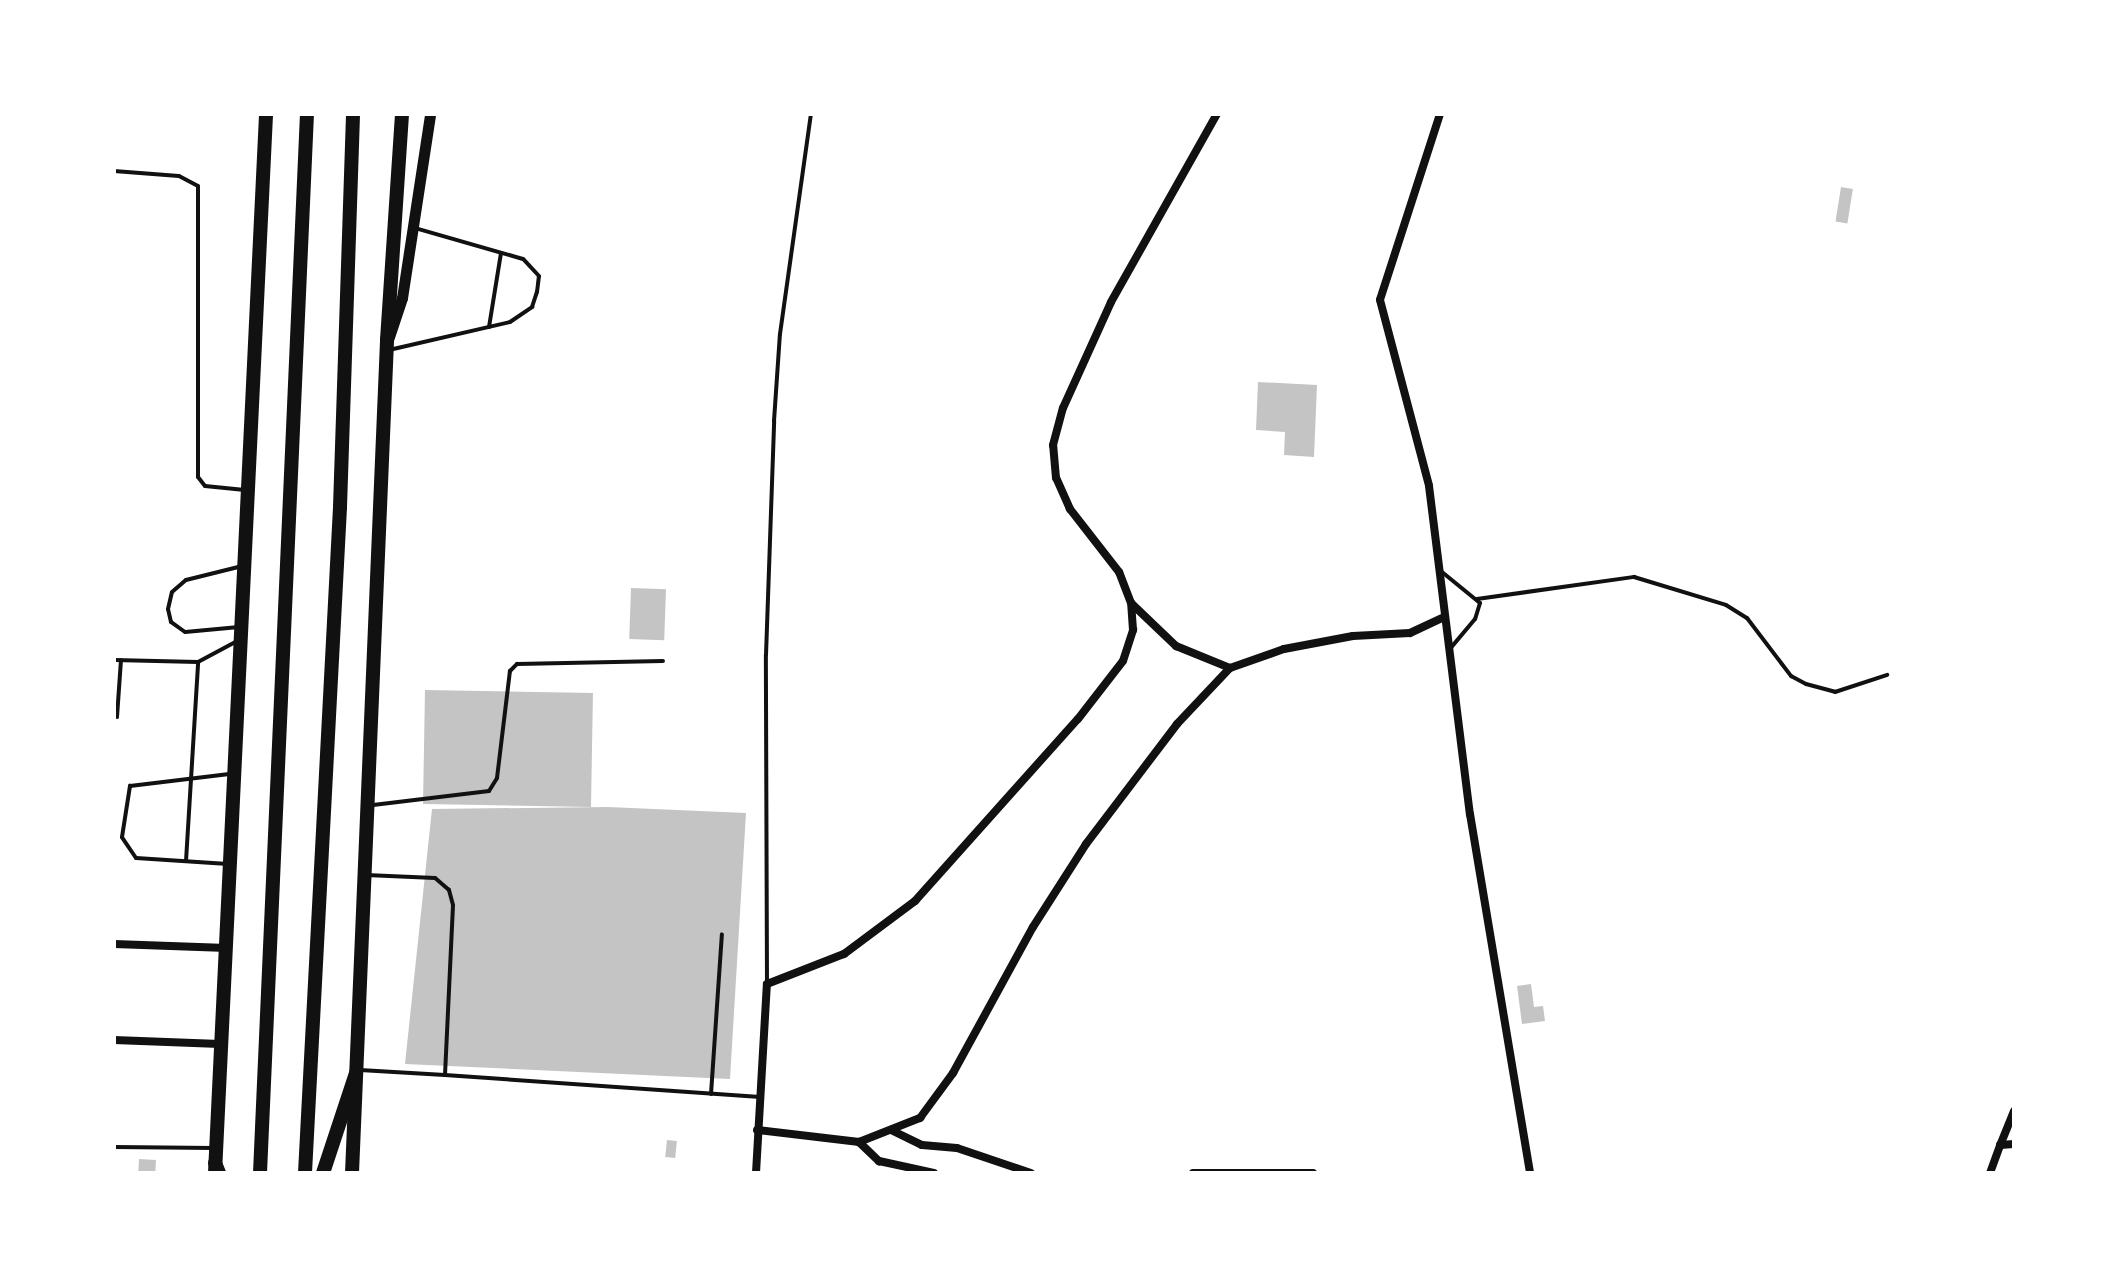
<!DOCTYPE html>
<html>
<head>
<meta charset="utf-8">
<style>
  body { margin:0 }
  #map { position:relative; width:2128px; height:1287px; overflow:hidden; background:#fff; font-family:"Roboto Serif",serif }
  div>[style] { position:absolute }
  .building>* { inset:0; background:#c4c4c4; transform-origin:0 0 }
  .service>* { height:4px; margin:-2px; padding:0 2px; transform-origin:2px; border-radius:2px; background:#111 }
  .minor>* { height:8px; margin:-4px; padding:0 4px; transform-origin:4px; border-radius:4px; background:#111 }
  .tertiary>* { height:11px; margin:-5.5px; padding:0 5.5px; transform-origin:5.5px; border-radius:5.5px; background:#111 }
  .primary>* { height:14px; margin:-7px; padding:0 7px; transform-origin:7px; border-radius:7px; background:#111 }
  .trunk>* { height:14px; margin:-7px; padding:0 7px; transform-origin:7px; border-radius:7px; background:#111 }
  span { translate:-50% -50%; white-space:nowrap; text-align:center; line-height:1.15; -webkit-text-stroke:7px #fff; paint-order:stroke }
  .frame { position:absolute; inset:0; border:116px solid #fff; pointer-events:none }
</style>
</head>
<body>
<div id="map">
  <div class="building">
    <div style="left:1841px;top:187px;width:12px;height:35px;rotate:9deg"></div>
    <div style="clip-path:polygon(1258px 382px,1317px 385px,1314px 457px,1284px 455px,1285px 432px,1256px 430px)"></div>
    <div style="left:631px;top:588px;width:35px;height:51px;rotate:2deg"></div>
    <div style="left:425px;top:690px;width:168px;height:114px;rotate:1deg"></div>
    <div style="clip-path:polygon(608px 807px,746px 813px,730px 1079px,405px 1064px,432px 809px)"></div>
    <div style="clip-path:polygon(1531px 984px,1534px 1007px,1543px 1006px,1545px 1021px,1522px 1024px,1517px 986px)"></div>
    <div style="left:667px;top:1140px;width:10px;height:17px;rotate:6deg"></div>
    <div style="left:139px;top:1159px;width:17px;height:14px;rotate:3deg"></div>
  </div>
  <div class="service">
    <div style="left:114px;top:171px;width:65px;rotate:4.4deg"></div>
    <div style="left:179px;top:176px;width:21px;rotate:28deg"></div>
    <div style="left:198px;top:186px;width:291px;rotate:90deg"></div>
    <div style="left:198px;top:477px;width:11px;rotate:52deg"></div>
    <div style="left:205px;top:486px;width:40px;rotate:5.7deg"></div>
    <div style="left:489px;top:327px;width:75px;rotate:-80.8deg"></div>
    <div style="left:389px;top:350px;width:124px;rotate:-13deg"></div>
    <div style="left:510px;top:322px;width:27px;rotate:-34deg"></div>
    <div style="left:532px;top:307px;width:16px;rotate:-72deg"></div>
    <div style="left:537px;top:292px;width:16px;rotate:-83deg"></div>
    <div style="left:539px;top:276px;width:23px;rotate:-133deg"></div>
    <div style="left:523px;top:259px;width:112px;rotate:-164deg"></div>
    <div style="left:1442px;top:572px;width:49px;rotate:39.2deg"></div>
    <div style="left:1480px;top:603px;width:17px;rotate:107deg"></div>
    <div style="left:1475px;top:619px;width:39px;rotate:130deg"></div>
    <div style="left:1477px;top:599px;width:159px;rotate:-8deg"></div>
    <div style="left:1634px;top:577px;width:96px;rotate:16.9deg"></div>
    <div style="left:1726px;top:605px;width:25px;rotate:32deg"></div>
    <div style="left:1747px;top:618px;width:73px;rotate:52.8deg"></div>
    <div style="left:1791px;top:676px;width:17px;rotate:28deg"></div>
    <div style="left:1806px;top:684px;width:30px;rotate:15deg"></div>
    <div style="left:1835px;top:692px;width:55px;rotate:-18.1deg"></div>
    <div style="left:239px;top:627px;width:54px;rotate:174.7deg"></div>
    <div style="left:185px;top:632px;width:17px;rotate:-144deg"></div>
    <div style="left:171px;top:622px;width:13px;rotate:-103deg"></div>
    <div style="left:168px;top:609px;width:17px;rotate:-77deg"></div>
    <div style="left:172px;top:592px;width:18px;rotate:-41deg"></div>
    <div style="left:186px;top:580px;width:58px;rotate:-14deg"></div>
    <div style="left:114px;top:660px;width:84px;rotate:1.4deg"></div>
    <div style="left:117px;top:717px;width:57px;rotate:-86deg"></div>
    <div style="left:373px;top:805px;width:117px;rotate:-6.9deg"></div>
    <div style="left:489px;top:791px;width:15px;rotate:-58deg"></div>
    <div style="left:497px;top:778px;width:108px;rotate:-83.1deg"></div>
    <div style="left:510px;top:671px;width:10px;rotate:-45deg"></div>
    <div style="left:517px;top:664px;width:146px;rotate:-1.2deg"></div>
    <div style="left:186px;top:861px;width:199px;rotate:-86.5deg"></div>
    <div style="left:198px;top:662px;width:44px;rotate:-28.3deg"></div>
    <div style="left:228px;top:864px;width:92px;rotate:-176.3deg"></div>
    <div style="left:136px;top:858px;width:25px;rotate:-124deg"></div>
    <div style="left:122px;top:837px;width:52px;rotate:-81.1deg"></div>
    <div style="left:130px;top:786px;width:100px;rotate:-6.9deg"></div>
    <div style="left:767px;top:984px;width:329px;rotate:-90.2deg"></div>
    <div style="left:766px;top:655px;width:234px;rotate:-88deg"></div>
    <div style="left:774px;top:421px;width:87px;rotate:-86.1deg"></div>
    <div style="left:780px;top:334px;width:222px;rotate:-82deg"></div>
    <div style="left:360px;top:1070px;width:85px;rotate:3.4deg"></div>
    <div style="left:445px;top:1075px;width:170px;rotate:-87.3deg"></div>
    <div style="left:453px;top:905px;width:16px;rotate:-105deg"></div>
    <div style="left:449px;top:890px;width:18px;rotate:-139deg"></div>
    <div style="left:435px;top:878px;width:69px;rotate:-177.5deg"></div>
    <div style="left:445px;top:1075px;width:316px;rotate:4deg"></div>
    <div style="left:711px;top:1094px;width:160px;rotate:-86.1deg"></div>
    <div style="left:114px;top:1147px;width:100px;rotate:0.6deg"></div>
  </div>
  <div class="minor">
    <div style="left:1440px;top:114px;width:195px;rotate:107.9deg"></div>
    <div style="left:1380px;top:300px;width:192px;rotate:75.2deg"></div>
    <div style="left:1429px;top:486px;width:331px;rotate:82.9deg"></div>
    <div style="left:1470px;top:814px;width:364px;rotate:80.5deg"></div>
    <div style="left:1132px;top:604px;width:61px;rotate:43.7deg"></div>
    <div style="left:1176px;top:646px;width:58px;rotate:22.2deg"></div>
    <div style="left:114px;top:944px;width:113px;rotate:2deg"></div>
    <div style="left:114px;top:1040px;width:106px;rotate:2.2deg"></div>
    <div style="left:2014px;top:1111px;width:37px;rotate:112deg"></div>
    <div style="left:2000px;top:1145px;width:14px;rotate:-4deg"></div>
    <div style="left:757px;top:1130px;width:103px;rotate:6.7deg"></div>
    <div style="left:859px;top:1142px;width:66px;rotate:-21.5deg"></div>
    <div style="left:920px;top:1118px;width:56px;rotate:-53.7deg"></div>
    <div style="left:953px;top:1073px;width:166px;rotate:-61.3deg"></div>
    <div style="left:1033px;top:927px;width:98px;rotate:-57.4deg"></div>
    <div style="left:1086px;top:844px;width:151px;rotate:-52.8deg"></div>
    <div style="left:1177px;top:724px;width:77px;rotate:-46.6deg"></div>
    <div style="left:1230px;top:668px;width:57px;rotate:-19.4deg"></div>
    <div style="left:1284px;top:649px;width:70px;rotate:-10.7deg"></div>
    <div style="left:1353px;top:636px;width:57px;rotate:-3deg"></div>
    <div style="left:1410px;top:633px;width:38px;rotate:-25deg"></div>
    <div style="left:891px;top:1130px;width:34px;rotate:26deg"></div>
    <div style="left:922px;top:1145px;width:35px;rotate:5deg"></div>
    <div style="left:957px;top:1148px;width:78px;rotate:18.7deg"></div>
    <div style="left:859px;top:1142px;width:28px;rotate:44deg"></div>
    <div style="left:879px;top:1161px;width:56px;rotate:12.3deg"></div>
    <div style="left:756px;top:1173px;width:189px;rotate:-86.7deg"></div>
    <div style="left:767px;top:984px;width:83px;rotate:-21.3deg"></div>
    <div style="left:844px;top:954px;width:89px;rotate:-36.7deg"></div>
    <div style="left:915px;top:901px;width:244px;rotate:-48.2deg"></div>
    <div style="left:1078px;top:719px;width:73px;rotate:-52.2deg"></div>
    <div style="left:1123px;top:661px;width:33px;rotate:-72deg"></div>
    <div style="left:1133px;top:630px;width:27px;rotate:-94deg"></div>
    <div style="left:1131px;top:603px;width:33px;rotate:-111deg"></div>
    <div style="left:1119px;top:572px;width:80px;rotate:-127.9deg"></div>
    <div style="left:1070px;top:509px;width:34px;rotate:-114deg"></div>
    <div style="left:1056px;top:478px;width:33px;rotate:-95deg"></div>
    <div style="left:1053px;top:445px;width:38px;rotate:-75deg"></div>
    <div style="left:1063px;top:408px;width:116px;rotate:-65.6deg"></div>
    <div style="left:1111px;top:302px;width:216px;rotate:-60.6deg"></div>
    <div style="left:1193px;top:1173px;width:120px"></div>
    <div style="left:1990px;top:1173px;width:30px;rotate:-70deg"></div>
  </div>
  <div class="tertiary">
    <div style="left:389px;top:337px;width:41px;rotate:-71.6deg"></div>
    <div style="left:402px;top:298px;width:186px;rotate:-81.3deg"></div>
  </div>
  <div class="primary">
    <div style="left:215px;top:1173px;width:1060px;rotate:-87.24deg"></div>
    <div style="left:352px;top:1173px;width:834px;rotate:-87.59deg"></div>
    <div style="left:387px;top:340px;width:226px;rotate:-86.2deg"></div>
  </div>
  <div class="trunk">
    <div style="left:215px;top:1163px;width:11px;rotate:68deg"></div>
    <div style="left:260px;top:1173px;width:1060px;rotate:-87.46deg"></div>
    <div style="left:305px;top:1173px;width:667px;rotate:-86.99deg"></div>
    <div style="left:340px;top:507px;width:393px;rotate:-88.1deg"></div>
    <div style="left:323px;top:1173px;width:105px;rotate:-71.7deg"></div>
  </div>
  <div class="frame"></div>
</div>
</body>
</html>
